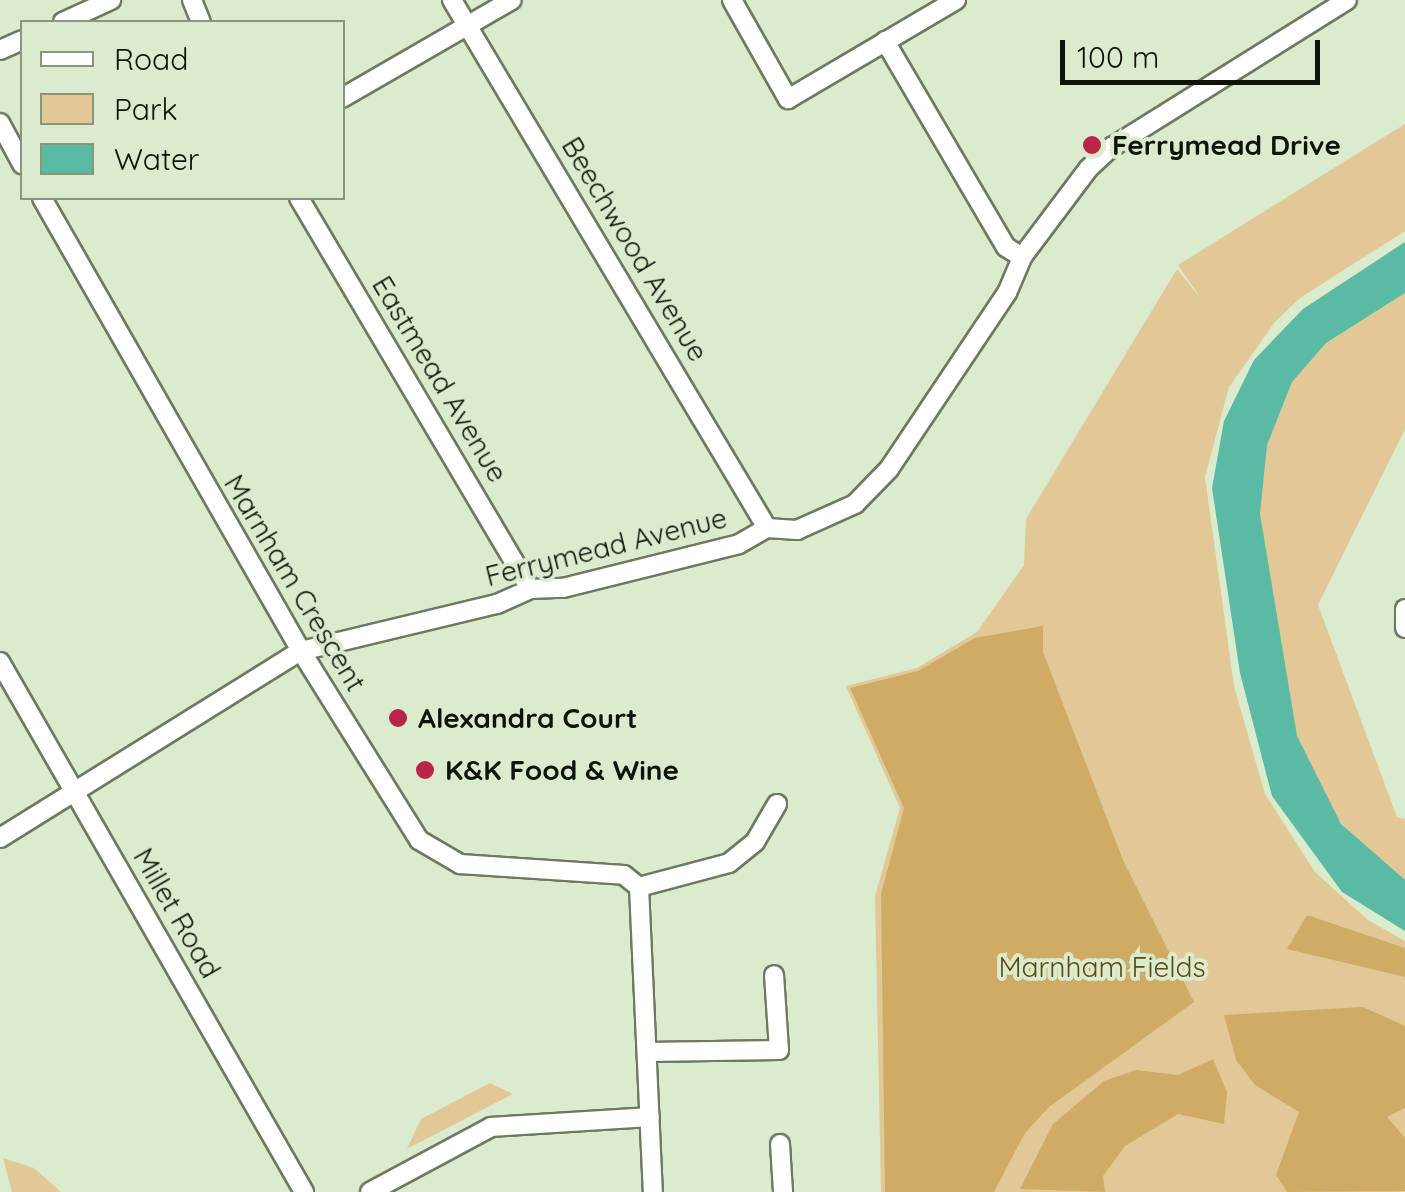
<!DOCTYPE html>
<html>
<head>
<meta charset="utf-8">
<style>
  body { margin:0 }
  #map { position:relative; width:1405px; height:1192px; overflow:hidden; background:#dbebcd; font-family:Quicksand,sans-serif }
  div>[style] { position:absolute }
  .green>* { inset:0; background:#e2c897 }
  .forest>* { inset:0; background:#cfab66 }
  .water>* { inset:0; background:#5abaa4 }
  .roads { filter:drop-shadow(2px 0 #6d7a60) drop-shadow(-2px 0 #6d7a60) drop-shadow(0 2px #6d7a60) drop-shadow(0 -2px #6d7a60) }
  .street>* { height:18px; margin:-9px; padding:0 9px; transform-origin:9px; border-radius:9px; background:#fff }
  .dots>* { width:28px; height:28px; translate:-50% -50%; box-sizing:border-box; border:5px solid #dbebcd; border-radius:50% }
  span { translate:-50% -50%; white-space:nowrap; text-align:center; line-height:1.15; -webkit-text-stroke:8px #dbebcd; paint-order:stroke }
  .poi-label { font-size:28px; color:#0f140a; font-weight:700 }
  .left { translate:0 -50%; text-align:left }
  .street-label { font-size:28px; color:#0f140a }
  .park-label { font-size:28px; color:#624a14 }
  .legend { position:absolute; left:20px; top:20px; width:325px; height:180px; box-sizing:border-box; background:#dbebcd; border:2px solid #89957f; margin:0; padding:12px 18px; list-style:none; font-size:30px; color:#0f140a }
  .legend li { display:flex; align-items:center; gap:20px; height:50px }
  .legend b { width:50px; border:2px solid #89957f }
  .scale { position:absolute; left:1060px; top:40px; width:260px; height:45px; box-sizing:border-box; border:5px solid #0f140a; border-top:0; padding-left:12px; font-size:30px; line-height:35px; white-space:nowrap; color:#0f140a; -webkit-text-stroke:8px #dbebcd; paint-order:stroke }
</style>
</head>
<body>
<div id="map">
  <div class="green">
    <div style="clip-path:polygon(1405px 124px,1405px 231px,1300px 298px,1275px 322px,1229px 387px,1205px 477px,1234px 686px,1265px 794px,1315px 872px,1368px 920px,1405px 941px,1405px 1192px,881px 1192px,875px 896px,900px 808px,846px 686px,917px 668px,977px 632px,1024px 565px,1026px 519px,1177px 269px,1201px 299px,1178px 265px)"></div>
    <div style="clip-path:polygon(1405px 293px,1405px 429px,1318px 605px,1397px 817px,1405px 819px,1405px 881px,1371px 862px,1303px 772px,1256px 563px,1260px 458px,1292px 381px,1326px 343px)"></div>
    <div style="clip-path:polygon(490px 1083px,513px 1094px,407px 1149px,421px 1119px)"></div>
    <div style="clip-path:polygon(3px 1158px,34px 1168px,61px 1192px,12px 1192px)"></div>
  </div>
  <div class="forest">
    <div style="clip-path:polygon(1043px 626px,1043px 652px,1123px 860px,1194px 1002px,1049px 1107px,1025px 1133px,994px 1192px,885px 1192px,881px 894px,904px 808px,850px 688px,918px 671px,975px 638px)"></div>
    <div style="clip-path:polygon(1307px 915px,1405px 948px,1405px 977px,1287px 949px)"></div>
    <div style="clip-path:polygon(1363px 1007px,1405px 1026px,1405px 1108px,1387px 1117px,1405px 1138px,1405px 1191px,1287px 1192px,1276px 1175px,1299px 1112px,1255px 1085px,1236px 1060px,1224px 1015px)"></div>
    <div style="clip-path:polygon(1213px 1059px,1227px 1092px,1224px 1124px,1178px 1114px,1125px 1146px,1103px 1176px,1105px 1192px,1020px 1189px,1053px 1124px,1104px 1081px,1136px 1070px,1178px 1075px)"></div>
  </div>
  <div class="water">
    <div style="clip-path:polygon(1405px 242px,1405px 293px,1326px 343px,1292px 382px,1267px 445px,1260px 514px,1297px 736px,1341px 824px,1405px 880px,1405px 931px,1342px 892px,1272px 796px,1240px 673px,1212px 488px,1224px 421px,1254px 360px,1303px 309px)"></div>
  </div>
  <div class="roads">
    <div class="street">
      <div style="left:192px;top:0;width:24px;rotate:68deg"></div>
      <div style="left:452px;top:0;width:615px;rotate:59.18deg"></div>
      <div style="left:732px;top:0;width:114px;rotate:60.5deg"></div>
      <div style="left:788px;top:99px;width:195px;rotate:-30.5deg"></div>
      <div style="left:63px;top:22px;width:53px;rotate:-24.6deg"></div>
      <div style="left:885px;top:41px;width:239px;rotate:59.6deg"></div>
      <div style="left:1006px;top:247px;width:19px;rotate:32deg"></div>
      <div style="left:0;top:50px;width:24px;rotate:-24deg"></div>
      <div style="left:342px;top:98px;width:196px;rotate:-30deg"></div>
      <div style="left:0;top:123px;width:47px;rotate:61.8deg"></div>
      <div style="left:42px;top:198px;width:522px;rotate:60.24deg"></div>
      <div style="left:301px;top:651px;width:223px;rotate:58deg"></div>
      <div style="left:419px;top:840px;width:48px;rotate:30.3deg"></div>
      <div style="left:460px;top:864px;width:164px;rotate:3.8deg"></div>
      <div style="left:624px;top:875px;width:19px;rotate:39deg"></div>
      <div style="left:639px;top:887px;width:305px;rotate:87.4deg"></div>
      <div style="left:299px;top:198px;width:454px;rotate:59.4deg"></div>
      <div style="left:1405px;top:609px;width:19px;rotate:90deg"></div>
      <div style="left:0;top:662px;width:611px;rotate:60.16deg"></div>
      <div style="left:0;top:838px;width:354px;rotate:-31.9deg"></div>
      <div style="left:301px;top:651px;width:202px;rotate:-13.5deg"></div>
      <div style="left:497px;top:604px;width:36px;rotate:-24deg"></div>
      <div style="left:530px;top:589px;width:33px;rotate:-2deg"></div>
      <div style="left:563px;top:588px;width:181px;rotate:-14deg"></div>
      <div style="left:739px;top:544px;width:32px;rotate:-30deg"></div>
      <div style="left:767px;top:528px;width:30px;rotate:4deg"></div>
      <div style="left:797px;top:530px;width:64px;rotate:-24.1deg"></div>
      <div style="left:855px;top:504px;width:49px;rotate:-45.8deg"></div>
      <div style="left:889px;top:469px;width:212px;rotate:-56.2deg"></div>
      <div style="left:1007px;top:293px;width:39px;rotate:-67deg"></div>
      <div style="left:1022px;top:257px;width:110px;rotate:-53.1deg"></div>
      <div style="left:1088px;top:169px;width:33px;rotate:-43deg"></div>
      <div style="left:1112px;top:147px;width:277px;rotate:-32deg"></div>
      <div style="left:639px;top:887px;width:93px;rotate:-14.9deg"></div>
      <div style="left:729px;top:863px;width:33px;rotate:-39deg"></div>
      <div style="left:755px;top:842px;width:44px;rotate:-59.9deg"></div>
      <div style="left:647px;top:1052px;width:132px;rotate:-0.9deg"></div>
      <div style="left:779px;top:1050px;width:75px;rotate:-93.8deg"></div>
      <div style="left:780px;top:1144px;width:48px;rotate:86.4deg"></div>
      <div style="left:370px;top:1192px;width:137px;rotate:-28.2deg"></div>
      <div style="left:491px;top:1127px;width:159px;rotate:-3.6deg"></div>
    </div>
  </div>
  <div class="dots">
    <div style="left:1092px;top:145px;background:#b72548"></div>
    <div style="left:398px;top:718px;background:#b72548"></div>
    <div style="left:425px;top:770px;background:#b72548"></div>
  </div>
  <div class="poi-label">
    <span class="left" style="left:1112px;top:145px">Ferrymead Drive</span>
    <span class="left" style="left:418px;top:718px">Alexandra Court</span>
    <span class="left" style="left:445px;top:770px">K&amp;K Food &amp; Wine</span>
  </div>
  <div class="street-label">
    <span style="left:635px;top:249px;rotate:59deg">Beechwood Avenue</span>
    <span style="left:440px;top:379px;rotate:59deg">Eastmead Avenue</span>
    <span style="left:606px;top:547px;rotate:-14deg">Ferrymead Avenue</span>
    <span style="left:295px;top:583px;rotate:59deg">Marnham Crescent</span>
    <span style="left:177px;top:913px;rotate:60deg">Millet Road</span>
  </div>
  <div class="park-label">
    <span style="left:1102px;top:967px">Marnham Fields</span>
  </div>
  <ul class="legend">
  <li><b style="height:12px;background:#fff"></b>Road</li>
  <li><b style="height:28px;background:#e2c897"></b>Park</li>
  <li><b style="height:28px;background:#5abaa4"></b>Water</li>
  </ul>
  <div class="scale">100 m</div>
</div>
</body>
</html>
